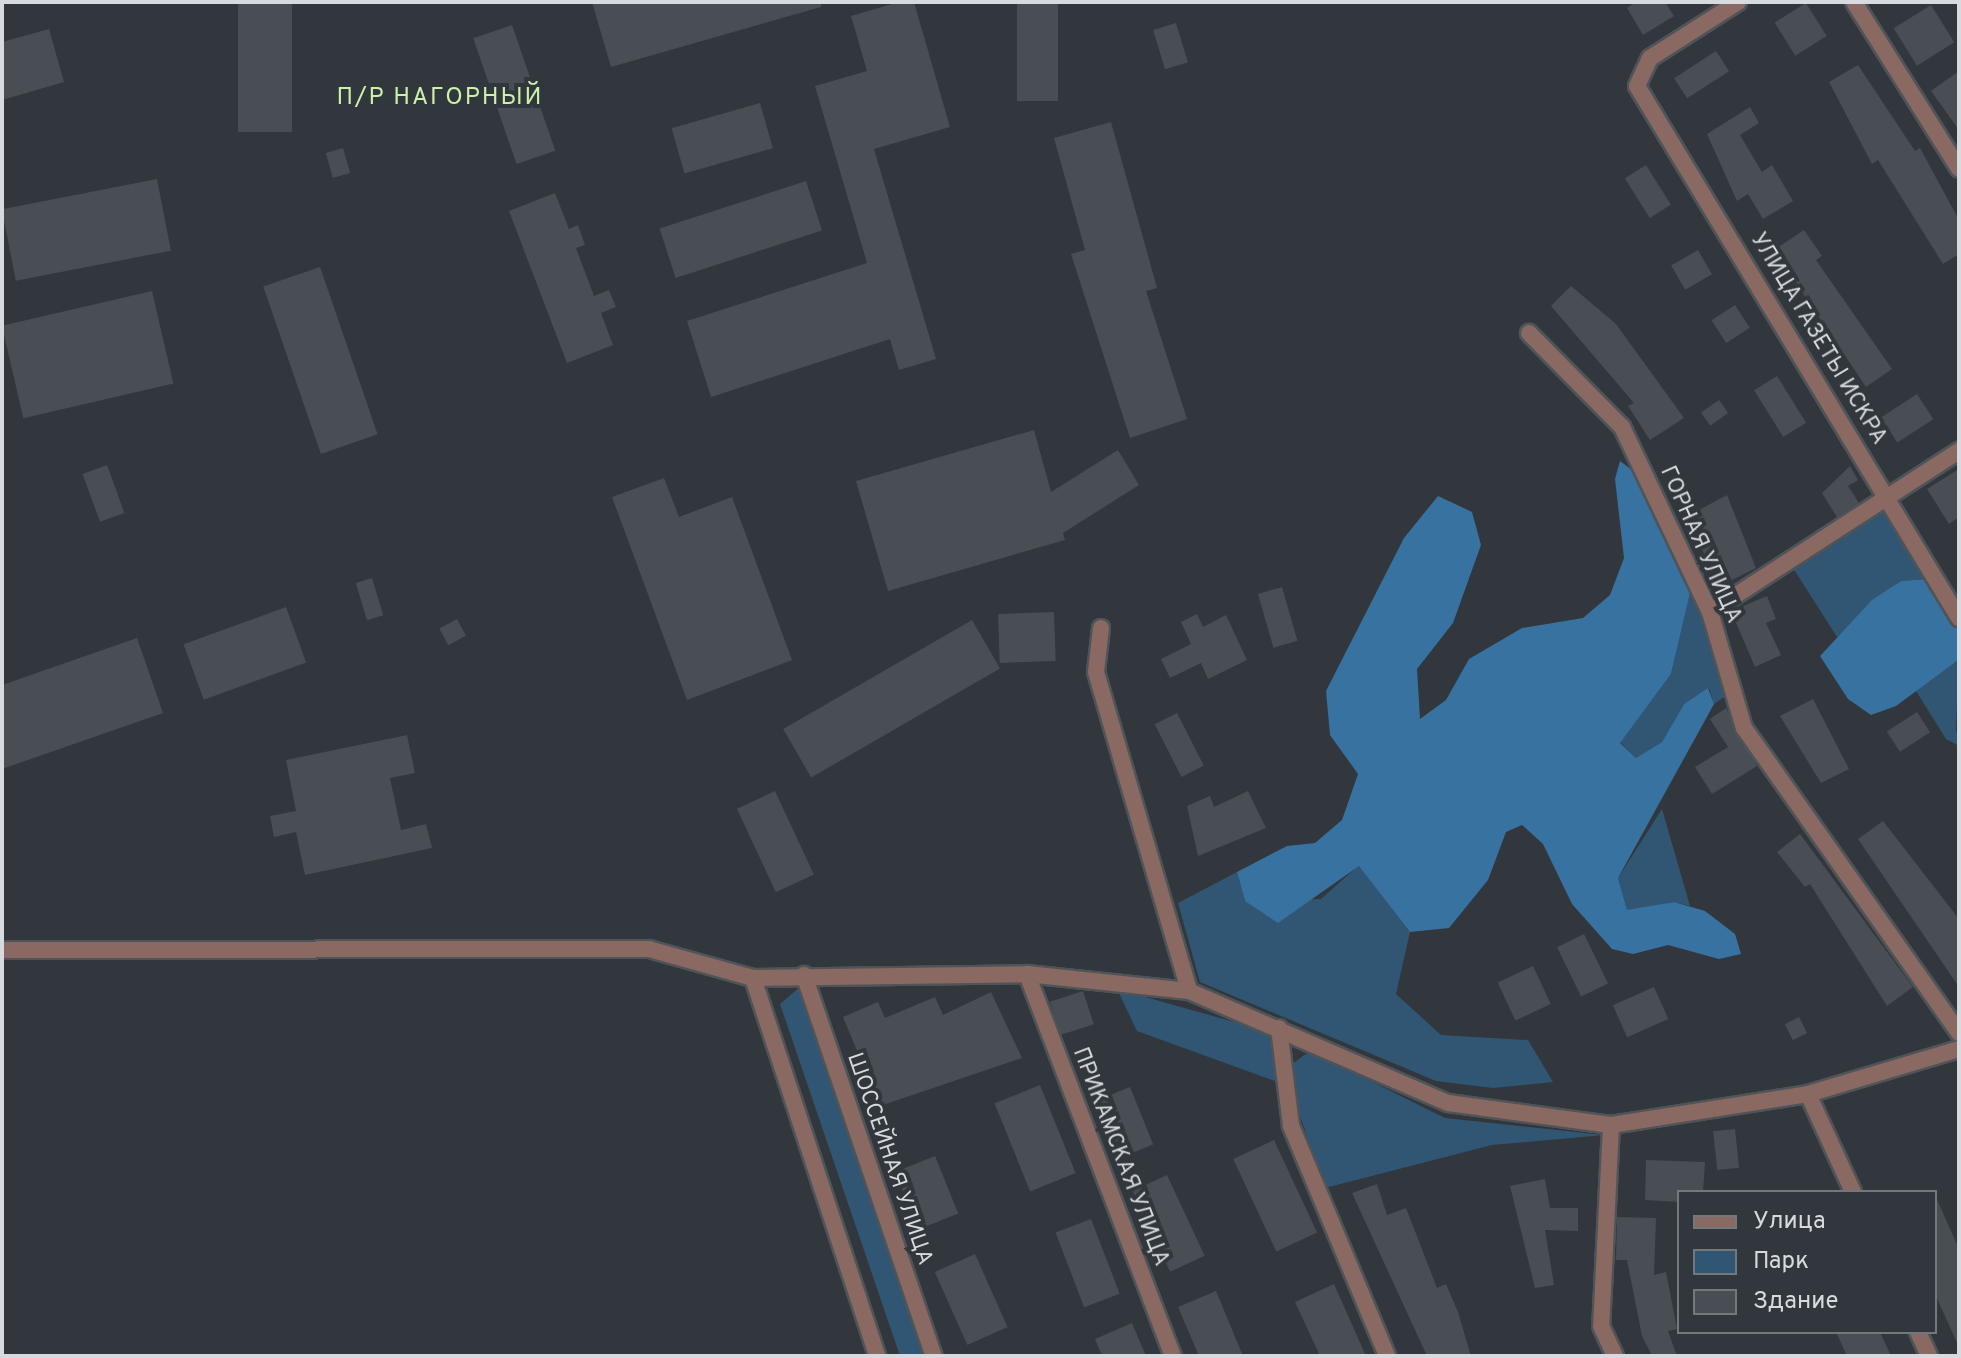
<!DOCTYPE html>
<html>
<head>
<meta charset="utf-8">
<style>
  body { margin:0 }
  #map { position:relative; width:1961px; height:1358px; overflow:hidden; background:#31373c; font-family:Overpass,sans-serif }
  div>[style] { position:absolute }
  .green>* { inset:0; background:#305674 }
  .forest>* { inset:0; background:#3872a1 }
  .building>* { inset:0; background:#484e53; transform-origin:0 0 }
  .roads { filter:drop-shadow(2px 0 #4f5459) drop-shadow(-2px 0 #4f5459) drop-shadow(0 2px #4f5459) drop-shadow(0 -2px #4f5459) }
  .minor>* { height:16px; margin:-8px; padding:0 8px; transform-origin:8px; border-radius:8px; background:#896961 }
  .tertiary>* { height:16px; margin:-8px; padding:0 8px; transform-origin:8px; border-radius:8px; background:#896961 }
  span { translate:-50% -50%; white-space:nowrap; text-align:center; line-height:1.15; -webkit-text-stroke:8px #31373c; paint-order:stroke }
  .street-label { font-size:22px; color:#d7dade }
  .neighbourhood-label { font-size:24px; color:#ccf1aa; letter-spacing:2px }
  .frame { position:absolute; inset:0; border:4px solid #d7dade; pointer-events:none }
  .legend { position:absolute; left:1677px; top:1190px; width:260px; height:144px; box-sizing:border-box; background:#31373c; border:2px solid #73787d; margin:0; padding:10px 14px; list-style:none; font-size:24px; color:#d7dade }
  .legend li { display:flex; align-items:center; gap:16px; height:40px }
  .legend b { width:40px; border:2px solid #73787d }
</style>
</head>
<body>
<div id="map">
  <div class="green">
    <div style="clip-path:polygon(1882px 509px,1928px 579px,1900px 581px,1837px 637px,1793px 568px)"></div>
    <div style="clip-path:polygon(1691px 589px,1730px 693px,1714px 704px,1709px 688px,1684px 704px,1662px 742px,1636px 758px,1620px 742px,1671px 674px)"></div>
    <div style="clip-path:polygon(1959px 654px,1956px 729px,1959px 746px,1946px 739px,1916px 691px)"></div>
    <div style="clip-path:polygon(1662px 809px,1690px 906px,1674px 902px,1627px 911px,1618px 878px)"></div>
    <div style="clip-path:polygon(1359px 865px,1410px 932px,1396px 994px,1441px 1035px,1528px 1040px,1553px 1082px,1493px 1088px,1436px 1081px,1200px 982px,1178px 903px,1237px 872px,1245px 901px,1321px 899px)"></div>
    <div style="clip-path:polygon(800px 987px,806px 992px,929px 1356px,900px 1356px,780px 1004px)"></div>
    <div style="clip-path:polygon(1117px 989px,1266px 1031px,1275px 1043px,1275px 1081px,1137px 1031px)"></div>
    <div style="clip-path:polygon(1310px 1051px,1445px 1118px,1604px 1135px,1492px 1145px,1325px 1188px,1284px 1070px)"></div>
  </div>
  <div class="forest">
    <div style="clip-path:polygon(1620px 461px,1636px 473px,1691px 589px,1671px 674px,1620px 743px,1636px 758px,1662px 742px,1684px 704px,1708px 688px,1714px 704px,1618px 878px,1627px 910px,1674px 902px,1705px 911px,1735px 934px,1741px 954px,1719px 959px,1668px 945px,1633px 954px,1612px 949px,1572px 904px,1543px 844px,1522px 825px,1506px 832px,1488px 880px,1449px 928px,1410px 932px,1359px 866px,1278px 923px,1245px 901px,1237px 872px,1287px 846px,1315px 843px,1342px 820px,1358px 774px,1330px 735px,1326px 691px,1404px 538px,1438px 496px,1472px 512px,1481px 545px,1453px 623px,1417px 669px,1420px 719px,1446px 700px,1469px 659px,1522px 628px,1583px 618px,1610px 595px,1624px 558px,1615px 479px)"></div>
    <div style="clip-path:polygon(1928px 579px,1959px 630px,1958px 660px,1896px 706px,1871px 715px,1848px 699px,1820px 656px,1872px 600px,1901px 581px)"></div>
  </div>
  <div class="building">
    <div style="left:238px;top:2px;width:54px;height:130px"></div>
    <div style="clip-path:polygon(592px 2px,821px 2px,821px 7px,611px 67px)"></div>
    <div style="clip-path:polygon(899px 2px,914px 2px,950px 127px,874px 149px,936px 359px,899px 370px,890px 339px,711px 397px,687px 321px,867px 263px,815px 86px,867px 71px,851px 16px)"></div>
    <div style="left:1017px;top:2px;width:41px;height:99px"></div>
    <div style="clip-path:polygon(1636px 2px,1665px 2px,1674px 16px,1643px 35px,1627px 8px)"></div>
    <div style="left:1806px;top:3px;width:39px;height:37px;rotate:58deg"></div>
    <div style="left:1931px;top:5px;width:44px;height:44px;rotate:58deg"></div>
    <div style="left:1176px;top:23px;width:41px;height:24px;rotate:73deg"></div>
    <div style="left:512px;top:25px;width:133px;height:41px;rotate:71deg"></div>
    <div style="clip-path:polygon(49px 29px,64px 82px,2px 100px,2px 42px)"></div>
    <div style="left:1716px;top:51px;width:24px;height:50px;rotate:57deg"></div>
    <div style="clip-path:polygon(1858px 65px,1915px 151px,1920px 148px,1959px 220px,1959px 254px,1943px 264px,1878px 160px,1872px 164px,1829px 82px)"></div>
    <div style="clip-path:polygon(1959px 71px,1959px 130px,1931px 91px)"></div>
    <div style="left:760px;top:103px;width:47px;height:92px;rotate:74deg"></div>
    <div style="clip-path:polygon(1750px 107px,1759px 123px,1740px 135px,1762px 172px,1772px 165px,1793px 201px,1763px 219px,1748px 194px,1737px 201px,1707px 134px)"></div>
    <div style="clip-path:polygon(1111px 122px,1157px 288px,1146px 291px,1187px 419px,1130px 438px,1071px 254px,1085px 250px,1054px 138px)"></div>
    <div style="left:343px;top:148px;width:26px;height:18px;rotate:74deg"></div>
    <div style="left:1646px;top:165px;width:47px;height:25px;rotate:58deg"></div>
    <div style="left:157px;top:179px;width:73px;height:158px;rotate:79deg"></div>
    <div style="left:806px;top:181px;width:52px;height:154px;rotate:72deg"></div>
    <div style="clip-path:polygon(555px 193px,569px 229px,578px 225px,585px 245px,576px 248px,594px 296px,609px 290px,616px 307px,601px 313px,613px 345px,567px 363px,509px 211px)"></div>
    <div style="clip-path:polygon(1804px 230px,1822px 256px,1816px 260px,1892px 369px,1866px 387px,1774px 250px)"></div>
    <div style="left:1698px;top:250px;width:28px;height:31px;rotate:60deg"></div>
    <div style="left:320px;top:267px;width:177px;height:60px;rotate:71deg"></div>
    <div style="clip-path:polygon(1571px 286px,1616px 324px,1684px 418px,1650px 440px,1628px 406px,1634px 403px,1551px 306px)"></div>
    <div style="left:152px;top:291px;width:95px;height:154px;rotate:77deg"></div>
    <div style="left:1735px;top:305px;width:27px;height:28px;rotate:57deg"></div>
    <div style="left:1777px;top:376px;width:55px;height:27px;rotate:58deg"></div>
    <div style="left:1917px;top:394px;width:30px;height:43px;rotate:57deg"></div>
    <div style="left:1719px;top:400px;width:16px;height:22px;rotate:55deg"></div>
    <div style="clip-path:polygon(1034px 430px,1051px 492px,1118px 450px,1139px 485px,1063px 533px,1065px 540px,888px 591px,856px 481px)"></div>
    <div style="left:107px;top:465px;width:51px;height:26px;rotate:70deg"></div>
    <div style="clip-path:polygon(1850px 466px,1858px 480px,1848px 486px,1859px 503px,1837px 517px,1822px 493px)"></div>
    <div style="clip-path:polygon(1959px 469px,1959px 517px,1949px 524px,1927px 489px)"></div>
    <div style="clip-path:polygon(664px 478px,679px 517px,732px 497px,792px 660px,687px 700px,612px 497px)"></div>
    <div style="clip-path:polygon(1727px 495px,1756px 568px,1720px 586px,1686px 517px)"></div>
    <div style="left:372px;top:578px;width:39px;height:17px;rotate:73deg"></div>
    <div style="left:1282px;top:587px;width:56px;height:25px;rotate:74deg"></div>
    <div style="clip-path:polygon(1767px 596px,1776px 619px,1766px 623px,1781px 655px,1755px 667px,1731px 611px)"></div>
    <div style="left:286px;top:607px;width:59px;height:109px;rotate:70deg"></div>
    <div style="left:1054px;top:612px;width:49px;height:56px;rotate:88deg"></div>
    <div style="clip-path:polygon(1197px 614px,1203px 627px,1226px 615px,1247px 660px,1208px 679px,1201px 663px,1170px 678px,1161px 659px,1191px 644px,1181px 622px)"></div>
    <div style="left:457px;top:619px;width:19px;height:20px;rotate:62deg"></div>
    <div style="left:972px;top:620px;width:56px;height:218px;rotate:60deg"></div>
    <div style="clip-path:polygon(137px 638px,163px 713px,2px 769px,2px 685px)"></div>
    <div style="clip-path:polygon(1813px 699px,1849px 769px,1821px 783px,1780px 716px)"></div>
    <div style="clip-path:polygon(1726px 708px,1757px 766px,1712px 794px,1695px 767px,1728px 747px,1710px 719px)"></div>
    <div style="left:1917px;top:712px;width:24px;height:36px;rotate:57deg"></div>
    <div style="left:1177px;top:713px;width:59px;height:25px;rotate:63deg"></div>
    <div style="clip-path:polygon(407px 735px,415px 773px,390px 778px,401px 830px,426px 824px,432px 848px,305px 875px,296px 832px,274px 837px,270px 816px,296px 811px,286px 760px)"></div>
    <div style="left:775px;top:791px;width:92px;height:42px;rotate:65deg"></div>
    <div style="clip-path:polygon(1248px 791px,1266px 828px,1198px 856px,1187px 806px,1210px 796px,1214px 807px)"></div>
    <div style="clip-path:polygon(1883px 821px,1959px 919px,1959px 987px,1858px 839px)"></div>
    <div style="clip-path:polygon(1800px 834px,1913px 987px,1887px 1006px,1810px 884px,1805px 887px,1777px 852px)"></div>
    <div style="left:1584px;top:934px;width:55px;height:30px;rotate:64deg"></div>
    <div style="left:1533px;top:966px;width:42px;height:39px;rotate:65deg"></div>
    <div style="left:1654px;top:987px;width:35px;height:45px;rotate:66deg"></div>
    <div style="left:1083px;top:991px;width:35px;height:35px;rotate:72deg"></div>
    <div style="clip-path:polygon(991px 992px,1022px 1058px,880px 1106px,843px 1017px,878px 1002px,885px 1018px,935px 997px,943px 1015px)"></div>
    <div style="left:1799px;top:1017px;width:18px;height:16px;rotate:63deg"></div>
    <div style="left:1040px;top:1085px;width:95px;height:49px;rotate:68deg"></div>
    <div style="left:1130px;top:1087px;width:62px;height:38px;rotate:68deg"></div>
    <div style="left:1735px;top:1129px;width:39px;height:22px;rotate:84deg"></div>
    <div style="left:1274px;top:1140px;width:102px;height:45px;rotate:65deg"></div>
    <div style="left:935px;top:1156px;width:62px;height:43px;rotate:68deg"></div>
    <div style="clip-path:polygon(1646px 1160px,1705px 1162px,1703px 1192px,1679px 1192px,1679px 1202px,1645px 1200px)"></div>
    <div style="left:1167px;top:1175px;width:89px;height:38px;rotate:65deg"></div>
    <div style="clip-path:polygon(1545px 1179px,1550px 1208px,1578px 1208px,1578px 1231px,1545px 1230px,1554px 1285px,1535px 1288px,1510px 1186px)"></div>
    <div style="clip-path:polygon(1377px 1184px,1387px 1215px,1406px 1208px,1437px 1288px,1446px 1284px,1458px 1312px,1471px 1356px,1427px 1356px,1352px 1193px)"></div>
    <div style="clip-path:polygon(1935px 1195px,1959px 1249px,1959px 1347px,1935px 1294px)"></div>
    <div style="clip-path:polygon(1617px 1217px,1656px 1218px,1654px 1275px,1666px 1272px,1677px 1329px,1668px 1331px,1677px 1356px,1652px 1356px,1642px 1336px,1627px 1260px,1616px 1260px)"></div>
    <div style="left:1091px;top:1219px;width:80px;height:38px;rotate:69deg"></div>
    <div style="left:975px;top:1254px;width:80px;height:44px;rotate:66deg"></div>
    <div style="clip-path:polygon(1334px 1284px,1366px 1356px,1320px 1356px,1295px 1302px)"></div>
    <div style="clip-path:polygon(1216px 1291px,1243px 1356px,1199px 1356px,1178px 1307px)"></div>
    <div style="clip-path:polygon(1132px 1323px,1146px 1356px,1102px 1356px,1095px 1339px)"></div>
    <div style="clip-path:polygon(1836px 1332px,1880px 1332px,1891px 1356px,1847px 1356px)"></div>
  </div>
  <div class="roads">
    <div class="minor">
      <div style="left:1738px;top:2px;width:104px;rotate:147.5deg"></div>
      <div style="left:1650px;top:58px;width:31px;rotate:115deg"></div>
      <div style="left:1637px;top:86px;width:622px;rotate:58.82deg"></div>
      <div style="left:1854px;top:2px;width:197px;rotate:57.8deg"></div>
      <div style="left:1529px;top:333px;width:132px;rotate:45.3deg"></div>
      <div style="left:1622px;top:427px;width:205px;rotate:64.6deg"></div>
      <div style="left:1710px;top:612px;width:121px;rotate:73.7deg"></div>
      <div style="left:1744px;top:728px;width:373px;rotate:54.8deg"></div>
      <div style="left:1710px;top:612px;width:297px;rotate:-32.9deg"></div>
      <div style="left:1101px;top:628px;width:44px;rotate:96.5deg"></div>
      <div style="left:1096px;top:672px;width:332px;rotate:73.7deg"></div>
      <div style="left:1027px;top:974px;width:409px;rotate:69.1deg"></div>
      <div style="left:804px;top:975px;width:403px;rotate:71.2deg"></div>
      <div style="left:753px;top:978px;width:274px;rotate:-0.8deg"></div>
      <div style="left:1027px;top:974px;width:163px;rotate:6deg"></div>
      <div style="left:1189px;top:991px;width:282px;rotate:23.4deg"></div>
      <div style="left:1448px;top:1103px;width:164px;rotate:7.7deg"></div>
      <div style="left:1611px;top:1125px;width:199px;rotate:-8.9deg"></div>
      <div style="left:1808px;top:1094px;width:158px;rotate:-16.6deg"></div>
      <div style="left:1279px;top:1028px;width:99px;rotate:83deg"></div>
      <div style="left:1291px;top:1126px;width:249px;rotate:67.3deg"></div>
      <div style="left:1808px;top:1094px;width:108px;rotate:65.3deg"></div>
      <div style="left:1611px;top:1125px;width:201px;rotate:92.8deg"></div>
      <div style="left:1601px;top:1326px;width:33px;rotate:65deg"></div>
      <div style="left:1918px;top:1332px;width:26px;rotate:65deg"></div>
    </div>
    <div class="tertiary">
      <div style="left:2px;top:950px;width:647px;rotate:-0.09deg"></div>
      <div style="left:649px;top:949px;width:108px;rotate:15.6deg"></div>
      <div style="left:753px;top:978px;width:398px;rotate:71.8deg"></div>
    </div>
  </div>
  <div class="street-label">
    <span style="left:1818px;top:339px;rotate:59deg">УЛИЦА ГАЗЕТЫ ИСКРА</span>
    <span style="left:1700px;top:545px;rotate:66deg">ГОРНАЯ УЛИЦА</span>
    <span style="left:1120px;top:1157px;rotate:69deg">ПРИКАМСКАЯ УЛИЦА</span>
    <span style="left:889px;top:1159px;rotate:71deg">ШОССЕЙНАЯ УЛИЦА</span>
  </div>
  <div class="neighbourhood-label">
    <span style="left:440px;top:99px">П/Р НАГОРНЫЙ</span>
  </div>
  <div class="frame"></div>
  <ul class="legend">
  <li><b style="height:10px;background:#896961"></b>Улица</li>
  <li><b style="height:22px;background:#305674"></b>Парк</li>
  <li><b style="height:22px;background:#484e53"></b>Здание</li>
  </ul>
</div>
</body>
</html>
